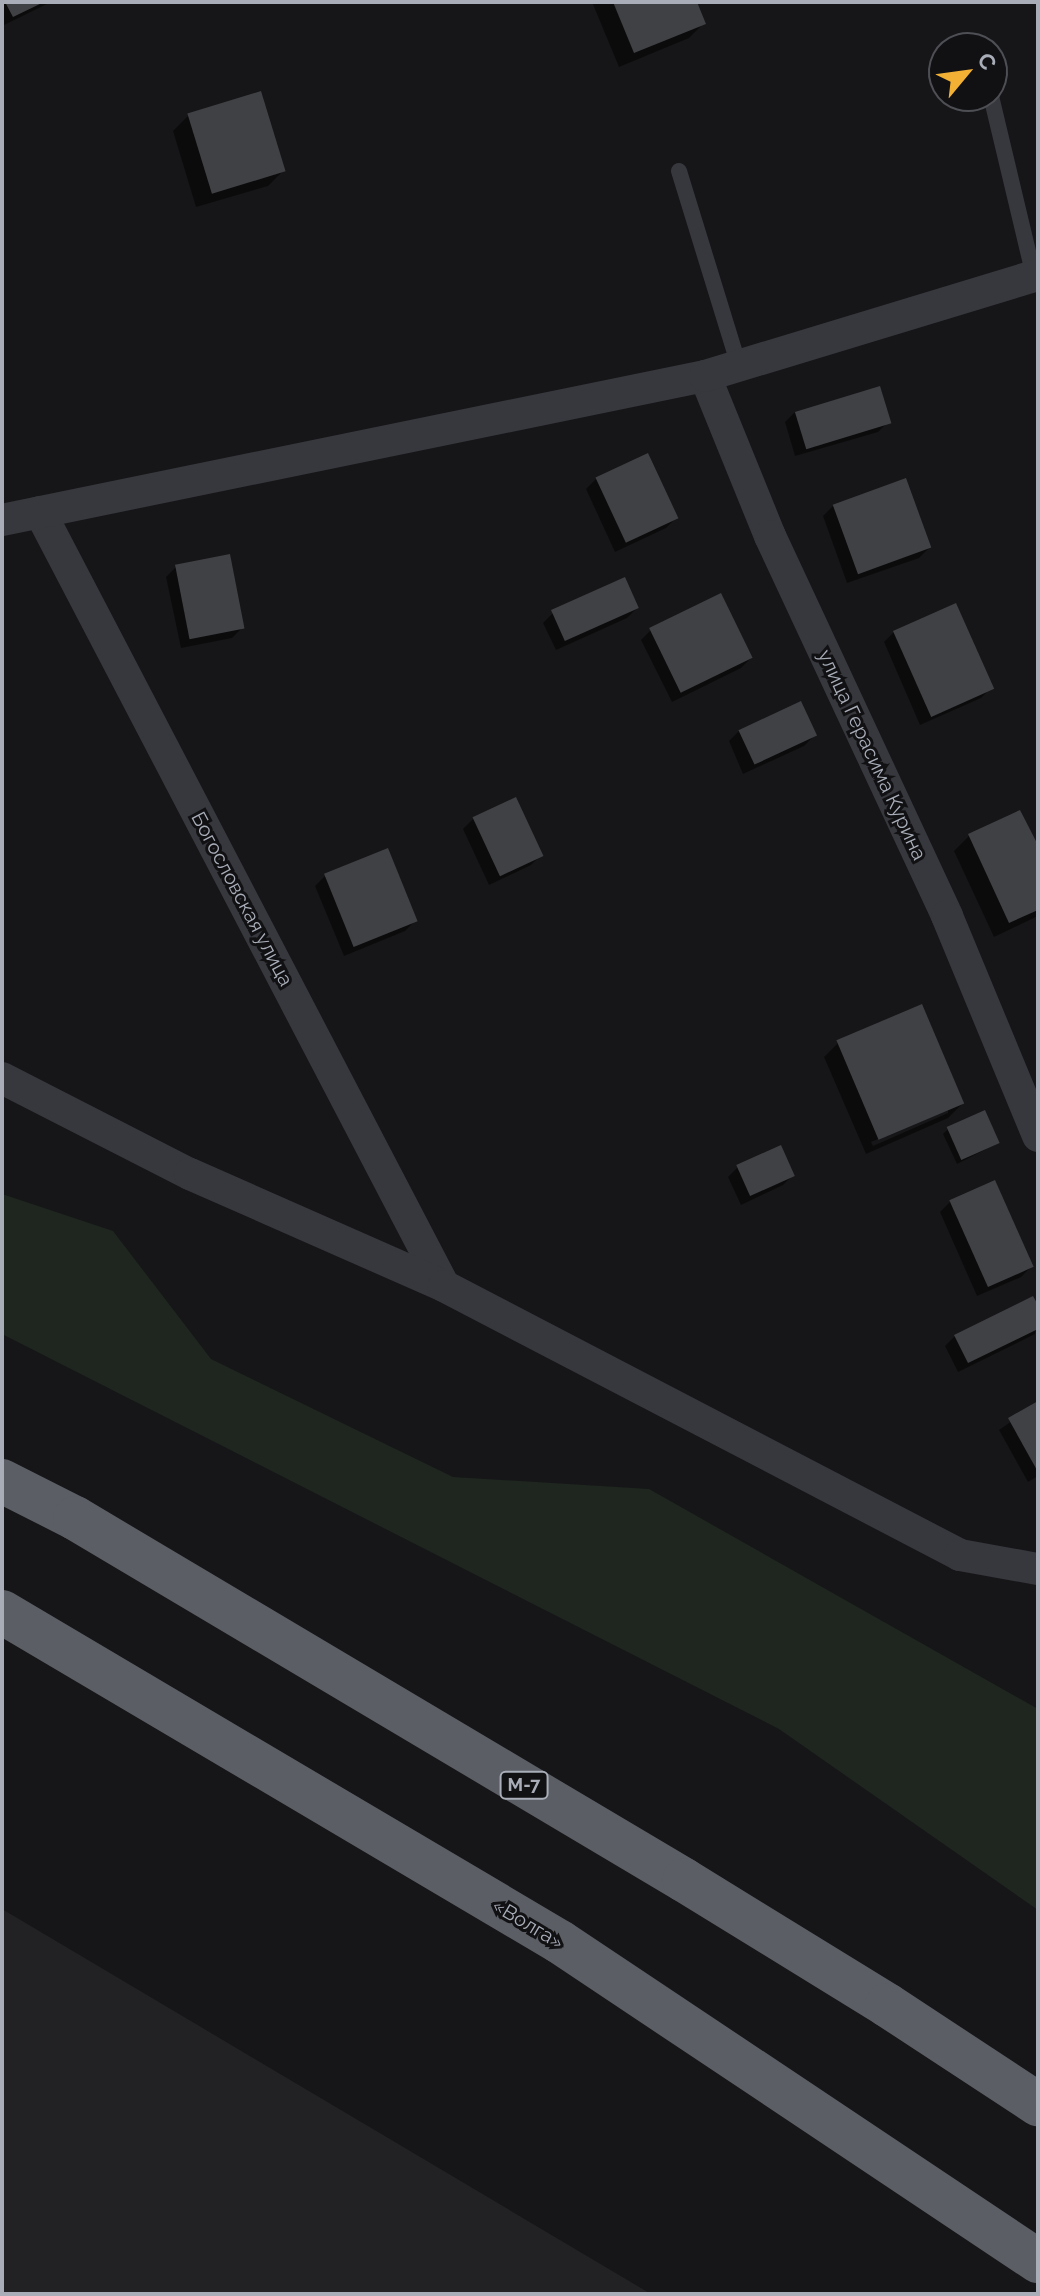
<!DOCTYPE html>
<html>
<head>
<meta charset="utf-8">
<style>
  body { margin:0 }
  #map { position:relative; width:1040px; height:2296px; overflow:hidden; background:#161618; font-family:Raleway,sans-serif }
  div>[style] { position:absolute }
  .built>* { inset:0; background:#222225 }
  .green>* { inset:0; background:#1e261f }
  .shadow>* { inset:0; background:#0007 }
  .building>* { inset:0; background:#404145; transform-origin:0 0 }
  .service>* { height:16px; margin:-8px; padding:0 8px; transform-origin:8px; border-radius:8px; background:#37383d }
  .minor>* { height:32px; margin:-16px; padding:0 16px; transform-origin:16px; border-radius:16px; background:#37383d }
  .trunk>* { height:44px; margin:-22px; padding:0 22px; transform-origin:22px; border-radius:22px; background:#5b5e65 }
  span { translate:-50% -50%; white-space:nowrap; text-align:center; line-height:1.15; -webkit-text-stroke:6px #111113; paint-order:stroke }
  .shield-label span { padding:2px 6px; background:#111113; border:2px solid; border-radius:6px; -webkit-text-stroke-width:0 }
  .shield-label { font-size:18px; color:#a8adb8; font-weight:700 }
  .street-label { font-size:20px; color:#a8adb8 }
  .frame { position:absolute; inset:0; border:4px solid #a8adb8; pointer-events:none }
  .north { position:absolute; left:928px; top:32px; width:80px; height:80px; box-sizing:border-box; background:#111113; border:2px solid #4d4f55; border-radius:50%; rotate:61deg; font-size:22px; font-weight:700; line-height:32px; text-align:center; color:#a8adb8 }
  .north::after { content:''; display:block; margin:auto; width:28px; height:36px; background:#f2b134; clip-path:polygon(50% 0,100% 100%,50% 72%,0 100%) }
</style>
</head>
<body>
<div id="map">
  <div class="built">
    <div style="clip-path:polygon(2px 1909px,651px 2294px,2px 2294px)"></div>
  </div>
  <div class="green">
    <div style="clip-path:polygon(2px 1194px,113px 1231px,211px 1359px,453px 1477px,649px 1489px,1038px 1709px,1038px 1910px,779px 1729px,2px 1334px)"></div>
  </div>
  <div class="shadow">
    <div style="clip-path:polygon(2px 2px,51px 2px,2px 26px)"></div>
    <div style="clip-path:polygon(592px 2px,695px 2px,704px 23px,689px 38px,619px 67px)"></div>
    <div style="clip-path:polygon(188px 116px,283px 171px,268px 186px,196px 207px,173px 131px)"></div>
    <div style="clip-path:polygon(795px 412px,888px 422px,878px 432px,795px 456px,785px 422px)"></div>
    <div style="clip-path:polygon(596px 479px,676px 518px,666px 528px,615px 552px,586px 489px)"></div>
    <div style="clip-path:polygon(833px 506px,929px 548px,919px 558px,847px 583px,823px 516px)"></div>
    <div style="clip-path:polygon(176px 567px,242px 628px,232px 638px,181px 648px,166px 577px)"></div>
    <div style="clip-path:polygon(637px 608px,627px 618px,556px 650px,543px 623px,553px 613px)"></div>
    <div style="clip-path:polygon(651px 630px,751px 658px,741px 668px,672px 702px,641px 640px)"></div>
    <div style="clip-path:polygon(894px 632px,991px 688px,981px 698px,920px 725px,884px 642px)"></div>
    <div style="clip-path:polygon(739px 731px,814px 736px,804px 746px,743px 774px,729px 741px)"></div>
    <div style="clip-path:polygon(473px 819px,541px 855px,531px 865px,489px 885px,463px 829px)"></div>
    <div style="clip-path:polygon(969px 836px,1038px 847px,1038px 916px,994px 937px,954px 851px)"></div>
    <div style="clip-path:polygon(325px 876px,415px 921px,405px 931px,344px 956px,315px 886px)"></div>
    <div style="clip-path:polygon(evenodd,839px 1042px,963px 1103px,948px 1118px,866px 1154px,824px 1057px,839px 1042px,948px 1109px,948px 1113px,873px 1146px,871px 1142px,948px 1109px)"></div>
    <div style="clip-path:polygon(948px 1129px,998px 1143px,957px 1164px,943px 1134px)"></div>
    <div style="clip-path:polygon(738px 1167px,793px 1175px,783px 1185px,741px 1205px,728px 1177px)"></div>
    <div style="clip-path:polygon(950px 1202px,1031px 1267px,1021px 1277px,977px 1296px,940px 1212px)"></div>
    <div style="clip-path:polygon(1038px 1310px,1035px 1334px,958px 1372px,945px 1346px,955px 1336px)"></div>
    <div style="clip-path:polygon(1038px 1403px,1038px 1476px,1028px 1482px,999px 1430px)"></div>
  </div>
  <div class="building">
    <div style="clip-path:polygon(5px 2px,44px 2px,13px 17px)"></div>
    <div style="clip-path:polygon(613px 2px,697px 2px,706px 24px,634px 53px)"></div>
    <div style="left:261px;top:91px;width:84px;height:77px;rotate:73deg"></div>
    <div style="left:880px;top:386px;width:39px;height:89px;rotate:73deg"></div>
    <div style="left:648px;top:453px;width:72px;height:58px;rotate:65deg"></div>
    <div style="left:906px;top:478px;width:74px;height:78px;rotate:70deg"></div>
    <div style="left:230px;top:554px;width:76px;height:56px;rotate:79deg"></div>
    <div style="left:625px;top:577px;width:34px;height:81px;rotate:66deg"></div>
    <div style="left:721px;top:593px;width:72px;height:80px;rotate:64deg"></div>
    <div style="left:956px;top:603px;width:94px;height:69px;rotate:66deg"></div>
    <div style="left:801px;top:701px;width:38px;height:69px;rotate:65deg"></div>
    <div style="left:516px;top:797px;width:65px;height:48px;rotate:65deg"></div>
    <div style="clip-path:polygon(1020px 810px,1038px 845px,1038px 910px,1009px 923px,968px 834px)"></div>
    <div style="left:388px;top:848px;width:79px;height:69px;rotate:68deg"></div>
    <div style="left:922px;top:1004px;width:108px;height:93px;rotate:67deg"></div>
    <div style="left:985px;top:1110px;width:36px;height:42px;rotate:66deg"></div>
    <div style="left:781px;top:1145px;width:34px;height:49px;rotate:66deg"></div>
    <div style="left:995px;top:1180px;width:95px;height:50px;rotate:66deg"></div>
    <div style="clip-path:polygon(1033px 1296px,1038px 1305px,1038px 1329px,968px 1363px,954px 1335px)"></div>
    <div style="clip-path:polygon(1038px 1401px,1038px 1472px,1008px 1418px)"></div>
  </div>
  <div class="service">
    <div style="left:991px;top:96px;width:186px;rotate:76.6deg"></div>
    <div style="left:679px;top:171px;width:204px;rotate:72.9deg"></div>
  </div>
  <div class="minor">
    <div style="left:705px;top:376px;width:173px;rotate:67.9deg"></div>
    <div style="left:770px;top:536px;width:419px;rotate:65deg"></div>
    <div style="left:947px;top:916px;width:238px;rotate:67.5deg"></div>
    <div style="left:40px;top:512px;width:873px;rotate:62.44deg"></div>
    <div style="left:2px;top:520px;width:718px;rotate:-11.58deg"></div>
    <div style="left:705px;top:376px;width:348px;rotate:-16.9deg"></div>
    <div style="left:2px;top:1078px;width:211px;rotate:27.1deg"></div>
    <div style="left:190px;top:1174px;width:278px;rotate:23.8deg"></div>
    <div style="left:444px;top:1286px;width:582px;rotate:27.53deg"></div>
    <div style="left:960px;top:1555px;width:79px;rotate:10.2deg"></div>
  </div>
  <div class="trunk">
    <div style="left:2px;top:1481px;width:82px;rotate:26.9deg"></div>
    <div style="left:75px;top:1518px;width:708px;rotate:30.73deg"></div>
    <div style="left:684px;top:1880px;width:238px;rotate:31.6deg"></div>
    <div style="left:887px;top:2005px;width:181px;rotate:33.3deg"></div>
    <div style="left:2px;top:1612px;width:648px;rotate:30.6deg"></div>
    <div style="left:560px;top:1942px;width:575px;rotate:33.72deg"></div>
  </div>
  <div class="shield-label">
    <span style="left:524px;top:1785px">М-7</span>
  </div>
  <div class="street-label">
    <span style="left:872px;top:755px;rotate:65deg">улица Герасима Курина</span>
    <span style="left:242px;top:899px;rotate:62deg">Богословская улица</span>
    <span style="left:528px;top:1924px;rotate:31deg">«Волга»</span>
  </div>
  <div class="frame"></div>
  <div class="north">С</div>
</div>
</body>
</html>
